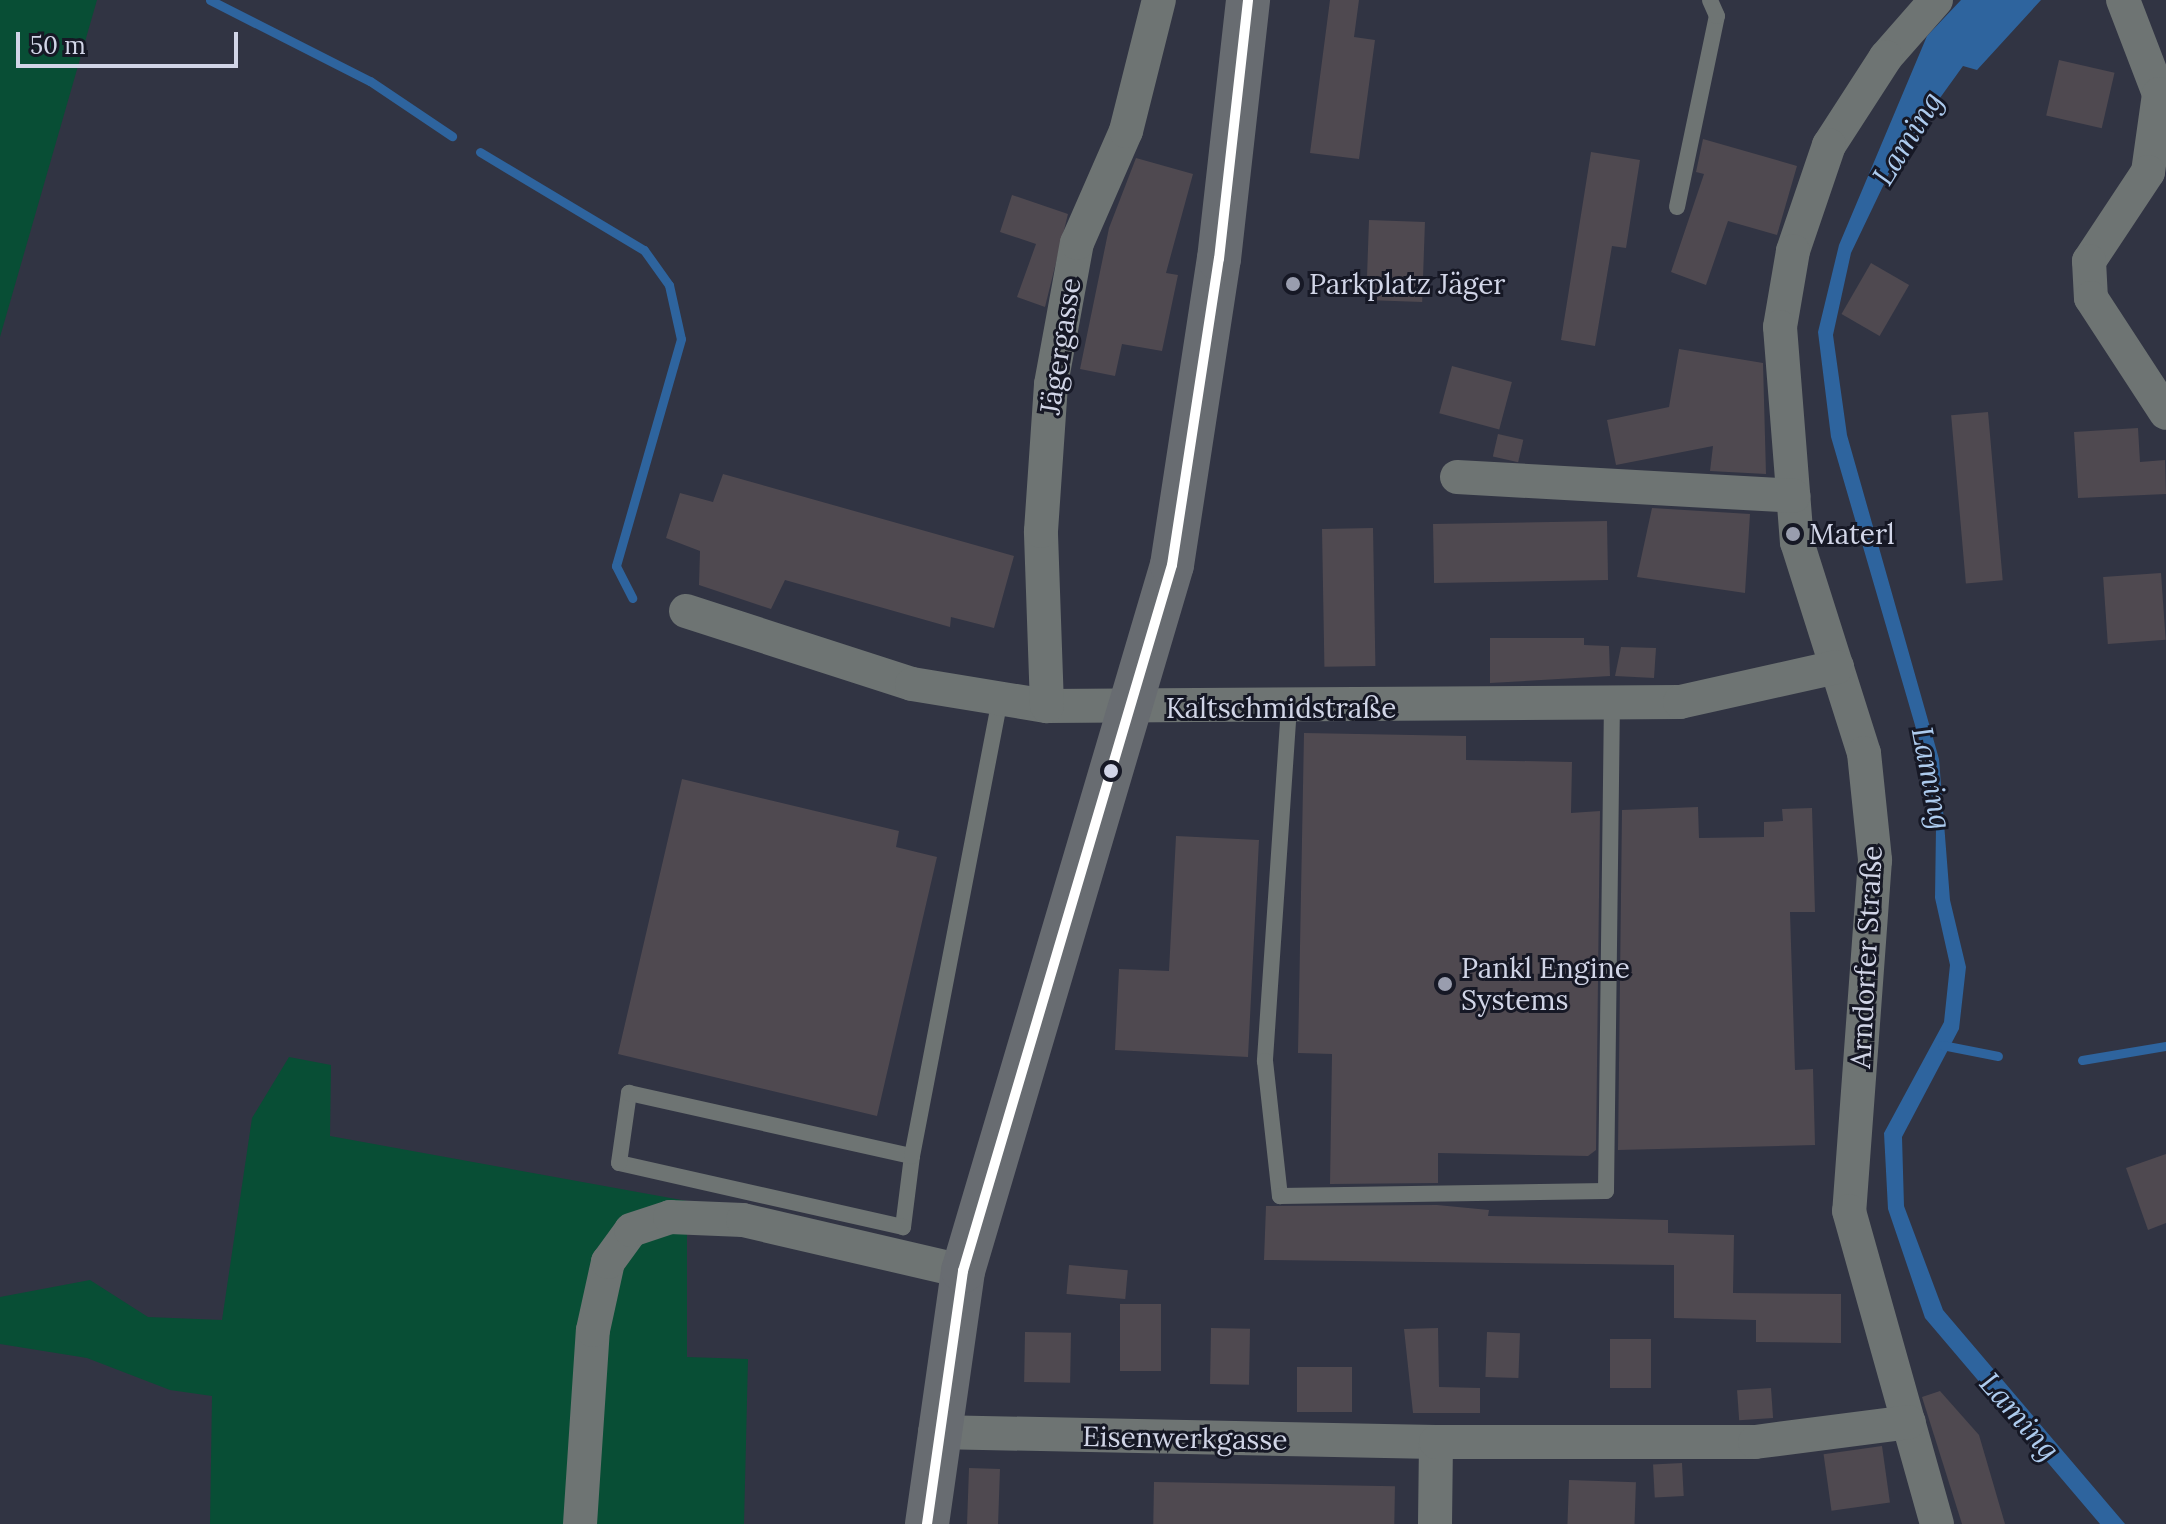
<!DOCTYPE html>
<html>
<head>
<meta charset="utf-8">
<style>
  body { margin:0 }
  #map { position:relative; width:2166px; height:1524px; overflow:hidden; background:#313443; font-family:Lora,serif }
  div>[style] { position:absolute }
  .green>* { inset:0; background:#084e35 }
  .water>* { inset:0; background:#2e649e }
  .stream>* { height:9px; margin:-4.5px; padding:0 4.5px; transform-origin:4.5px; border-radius:4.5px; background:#2e649e }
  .building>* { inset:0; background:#4f4950; transform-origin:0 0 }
  .lane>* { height:16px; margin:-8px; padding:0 8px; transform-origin:8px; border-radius:8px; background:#6e7473 }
  .street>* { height:34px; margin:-17px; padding:0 17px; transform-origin:17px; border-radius:17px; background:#6e7473 }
  .secondary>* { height:44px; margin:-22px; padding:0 22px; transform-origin:22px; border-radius:22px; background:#686c71 }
  .bus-1>* { height:10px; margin:-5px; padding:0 5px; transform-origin:5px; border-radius:5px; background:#fff }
  .dots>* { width:22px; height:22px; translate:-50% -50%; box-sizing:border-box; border:4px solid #161825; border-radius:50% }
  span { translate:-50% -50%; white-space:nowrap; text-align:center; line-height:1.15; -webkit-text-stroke:6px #161825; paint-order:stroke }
  .poi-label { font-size:28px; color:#d1d5e7 }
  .left { translate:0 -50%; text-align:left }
  .street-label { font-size:28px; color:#d1d5e7 }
  .water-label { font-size:30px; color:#adcbee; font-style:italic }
  .scale { position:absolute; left:16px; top:32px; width:222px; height:36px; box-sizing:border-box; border:4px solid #d1d5e7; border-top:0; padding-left:10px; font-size:24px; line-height:28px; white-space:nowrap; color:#d1d5e7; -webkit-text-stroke:6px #161825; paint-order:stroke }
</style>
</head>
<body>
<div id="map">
  <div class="green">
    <div style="clip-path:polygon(0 0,97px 0,0 337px)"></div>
    <div style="clip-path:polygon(289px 1057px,331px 1065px,330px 1136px,687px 1201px,687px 1357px,748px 1359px,744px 1524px,210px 1524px,212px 1396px,170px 1390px,87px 1358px,0 1344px,0 1297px,90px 1280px,148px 1317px,222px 1320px,252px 1118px)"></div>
  </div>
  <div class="water">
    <div style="clip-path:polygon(1961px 0,2041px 0,1977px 70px,1963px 66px,1896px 159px,1851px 253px,1833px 335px,1847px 435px,1939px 759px,1950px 900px,1966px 967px,1959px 1029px,1902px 1137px,1904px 1206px,1943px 1310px,2125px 1524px,2100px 1524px,1925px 1318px,1888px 1209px,1884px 1133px,1944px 1022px,1950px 965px,1935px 898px,1936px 827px,1926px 763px,1831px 437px,1818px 332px,1839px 245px,1927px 36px)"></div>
  </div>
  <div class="stream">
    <div style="left:210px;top:0;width:179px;rotate:26.9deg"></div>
    <div style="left:370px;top:81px;width:99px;rotate:33.9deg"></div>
    <div style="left:480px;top:152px;width:191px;rotate:30.9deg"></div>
    <div style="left:644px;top:250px;width:43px;rotate:54.5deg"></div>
    <div style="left:669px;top:285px;width:55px;rotate:77.5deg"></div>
    <div style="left:681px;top:339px;width:236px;rotate:106deg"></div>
    <div style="left:616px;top:566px;width:36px;rotate:63deg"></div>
    <div style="left:1942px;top:1045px;width:57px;rotate:11.1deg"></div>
    <div style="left:2082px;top:1060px;width:85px;rotate:-9.5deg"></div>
  </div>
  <div class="building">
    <div style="clip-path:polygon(1330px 0,1359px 0,1354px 37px,1375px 40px,1359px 159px,1310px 153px)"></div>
    <div style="left:2059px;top:60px;width:57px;height:57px;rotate:13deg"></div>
    <div style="clip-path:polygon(1703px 139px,1797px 166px,1777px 235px,1728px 221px,1706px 285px,1671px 272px,1704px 174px,1696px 172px)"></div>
    <div style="clip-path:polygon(1591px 152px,1640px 160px,1626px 248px,1612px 246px,1595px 346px,1561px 340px)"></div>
    <div style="clip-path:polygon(1136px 158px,1193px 174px,1166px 273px,1178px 275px,1162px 351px,1122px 344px,1115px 376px,1080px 369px,1109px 228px)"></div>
    <div style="clip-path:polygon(1012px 195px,1068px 214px,1045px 307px,1017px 297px,1036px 244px,1000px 232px)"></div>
    <div style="left:1369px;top:220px;width:56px;height:80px;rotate:2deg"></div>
    <div style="left:1871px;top:263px;width:44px;height:59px;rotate:30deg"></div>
    <div style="clip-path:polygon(1679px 349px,1763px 363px,1766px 474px,1710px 471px,1713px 446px,1616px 465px,1607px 420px,1669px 407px)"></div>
    <div style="left:1452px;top:366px;width:62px;height:49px;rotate:15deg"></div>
    <div style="left:1988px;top:412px;width:169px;height:37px;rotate:85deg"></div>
    <div style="clip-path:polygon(2138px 428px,2140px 462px,2165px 460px,2166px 494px,2078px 498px,2074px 432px)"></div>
    <div style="left:1498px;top:434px;width:26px;height:23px;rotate:13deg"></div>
    <div style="clip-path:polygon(723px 474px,1014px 556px,994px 628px,951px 617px,950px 627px,785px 580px,771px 609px,699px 585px,700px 551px,666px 538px,680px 493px,713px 502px)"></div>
    <div style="clip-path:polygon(1652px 508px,1750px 514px,1745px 593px,1637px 577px)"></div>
    <div style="left:1607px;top:521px;width:59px;height:174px;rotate:89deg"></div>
    <div style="left:1373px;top:528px;width:138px;height:51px;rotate:89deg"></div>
    <div style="left:2161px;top:573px;width:67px;height:58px;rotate:86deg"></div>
    <div style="clip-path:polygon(1490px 638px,1584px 638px,1584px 645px,1609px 646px,1610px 676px,1490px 683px)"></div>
    <div style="clip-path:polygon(1621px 647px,1656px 648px,1654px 678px,1615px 676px)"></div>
    <div style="clip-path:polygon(1304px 733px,1466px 736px,1466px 760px,1572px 762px,1571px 813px,1600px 811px,1596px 1150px,1588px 1156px,1438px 1153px,1438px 1183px,1330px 1184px,1332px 1054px,1298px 1053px)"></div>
    <div style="clip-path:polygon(682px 779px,899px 831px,896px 847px,937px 857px,877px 1116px,618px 1054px)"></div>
    <div style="clip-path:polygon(1698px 807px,1699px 838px,1764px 837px,1764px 822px,1783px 821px,1782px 809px,1812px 808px,1815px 912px,1790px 912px,1795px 1070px,1813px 1069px,1815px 1145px,1618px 1150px,1622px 810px)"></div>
    <div style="clip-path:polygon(1176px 836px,1259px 840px,1248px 1057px,1115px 1050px,1119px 969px,1169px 971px)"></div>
    <div style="clip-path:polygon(2166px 1154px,2166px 1223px,2148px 1230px,2126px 1168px)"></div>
    <div style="clip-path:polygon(1437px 1205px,1489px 1210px,1488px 1216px,1668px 1220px,1668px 1233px,1734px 1235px,1733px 1293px,1841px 1294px,1841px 1343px,1756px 1342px,1756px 1320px,1674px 1318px,1674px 1265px,1264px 1260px,1266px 1206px)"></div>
    <div style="left:1069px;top:1265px;width:59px;height:29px;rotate:5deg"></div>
    <div style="left:1120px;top:1304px;width:41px;height:67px"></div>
    <div style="left:1211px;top:1328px;width:39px;height:56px;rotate:1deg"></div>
    <div style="clip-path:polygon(1438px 1328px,1439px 1387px,1480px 1388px,1480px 1413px,1413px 1413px,1404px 1329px)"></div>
    <div style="left:1025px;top:1332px;width:46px;height:50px;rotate:1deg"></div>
    <div style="left:1487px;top:1332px;width:33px;height:45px;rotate:2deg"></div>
    <div style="left:1651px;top:1339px;width:49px;height:41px;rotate:90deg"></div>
    <div style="left:1352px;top:1367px;width:45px;height:55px;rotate:90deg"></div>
    <div style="left:1771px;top:1388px;width:30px;height:34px;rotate:86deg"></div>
    <div style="clip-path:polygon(1940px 1391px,1979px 1435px,2005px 1524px,1962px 1524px,1922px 1397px)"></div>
    <div style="left:1882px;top:1446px;width:57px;height:59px;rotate:82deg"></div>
    <div style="left:1682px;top:1463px;width:33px;height:29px;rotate:87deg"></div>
    <div style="left:969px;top:1468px;width:31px;height:56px;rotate:2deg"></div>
    <div style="left:1569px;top:1480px;width:67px;height:44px;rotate:2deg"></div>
    <div style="left:1154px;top:1482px;width:241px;height:42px;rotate:1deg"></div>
  </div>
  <div class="lane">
    <div style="left:1677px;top:207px;width:195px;rotate:-78.2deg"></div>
    <div style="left:1717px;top:16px;width:17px;rotate:-114deg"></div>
    <div style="left:1289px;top:707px;width:355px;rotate:93.9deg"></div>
    <div style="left:1265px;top:1061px;width:136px;rotate:83.7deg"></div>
    <div style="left:1280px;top:1196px;width:326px;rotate:-0.9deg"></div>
    <div style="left:1606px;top:1191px;width:487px;rotate:-89.3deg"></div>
    <div style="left:912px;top:1156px;width:72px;rotate:97.2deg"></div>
    <div style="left:903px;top:1227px;width:291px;rotate:-167.3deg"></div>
    <div style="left:619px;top:1163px;width:71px;rotate:-81.9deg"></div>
    <div style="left:629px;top:1093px;width:290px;rotate:12.6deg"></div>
    <div style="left:912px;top:1156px;width:466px;rotate:-79.1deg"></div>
  </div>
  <div class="street">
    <div style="left:1936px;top:0;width:76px;rotate:131.3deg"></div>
    <div style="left:1886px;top:57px;width:105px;rotate:122.9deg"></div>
    <div style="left:1829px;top:145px;width:112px;rotate:108.8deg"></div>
    <div style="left:1793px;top:251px;width:77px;rotate:99.7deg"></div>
    <div style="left:1780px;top:327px;width:216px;rotate:85.5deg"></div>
    <div style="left:1797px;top:542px;width:221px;rotate:72.4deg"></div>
    <div style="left:1864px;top:753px;width:108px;rotate:84.1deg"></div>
    <div style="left:1875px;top:860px;width:352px;rotate:94.2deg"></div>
    <div style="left:1849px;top:1211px;width:325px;rotate:74.3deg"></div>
    <div style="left:2123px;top:0;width:101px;rotate:69deg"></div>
    <div style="left:2159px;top:94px;width:79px;rotate:98deg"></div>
    <div style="left:2148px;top:172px;width:107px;rotate:123.5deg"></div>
    <div style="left:2089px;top:261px;width:37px;rotate:87deg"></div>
    <div style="left:2091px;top:298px;width:137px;rotate:56.9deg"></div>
    <div style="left:1457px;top:477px;width:337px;rotate:3.2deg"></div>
    <div style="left:686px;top:611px;width:237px;rotate:17.9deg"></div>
    <div style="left:912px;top:684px;width:137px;rotate:9.3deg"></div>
    <div style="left:1047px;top:706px;width:633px;rotate:-0.36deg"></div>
    <div style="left:1680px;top:702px;width:161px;rotate:-12.6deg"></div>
    <div style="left:1047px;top:706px;width:175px;rotate:-92deg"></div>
    <div style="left:1041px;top:531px;width:147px;rotate:-86.1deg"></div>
    <div style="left:1051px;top:384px;width:143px;rotate:-79.6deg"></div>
    <div style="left:1077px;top:243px;width:122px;rotate:-66.4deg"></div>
    <div style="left:1126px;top:131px;width:135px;rotate:-75.9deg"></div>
    <div style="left:935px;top:1432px;width:501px;rotate:1.14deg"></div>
    <div style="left:1436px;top:1442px;width:82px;rotate:90.7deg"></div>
    <div style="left:1436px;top:1442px;width:319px"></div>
    <div style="left:1755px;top:1442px;width:155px;rotate:-7.4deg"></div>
    <div style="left:580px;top:1524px;width:194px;rotate:-86.2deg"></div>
    <div style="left:593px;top:1330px;width:70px;rotate:-77.6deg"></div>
    <div style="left:608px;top:1262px;width:39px;rotate:-54deg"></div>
    <div style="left:631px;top:1230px;width:41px;rotate:-18.4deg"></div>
    <div style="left:670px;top:1217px;width:73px;rotate:2.4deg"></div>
    <div style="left:743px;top:1220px;width:226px;rotate:13.1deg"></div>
  </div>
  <div class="secondary">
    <div style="left:927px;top:1524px;width:256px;rotate:-81.9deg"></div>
    <div style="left:963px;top:1271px;width:736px;rotate:-73.51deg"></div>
    <div style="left:1172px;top:565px;width:310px;rotate:-81.3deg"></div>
    <div style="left:1219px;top:259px;width:261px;rotate:-83.6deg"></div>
  </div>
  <div class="bus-1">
    <div style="left:927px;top:1524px;width:256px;rotate:-81.9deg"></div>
    <div style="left:963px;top:1271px;width:736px;rotate:-73.51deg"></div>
    <div style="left:1172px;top:565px;width:310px;rotate:-81.3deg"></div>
    <div style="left:1219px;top:259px;width:261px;rotate:-83.6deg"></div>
  </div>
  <div class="dots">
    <div style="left:1293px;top:284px;background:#999dae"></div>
    <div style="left:1793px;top:534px;background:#999dae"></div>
    <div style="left:1111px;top:771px;background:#d1d5e7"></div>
    <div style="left:1445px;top:984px;background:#999dae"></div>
  </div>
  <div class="poi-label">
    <span class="left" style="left:1309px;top:284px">Parkplatz Jäger</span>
    <span class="left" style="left:1809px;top:534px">Materl</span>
    <span class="left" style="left:1461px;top:984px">Pankl Engine<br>Systems</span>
  </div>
  <div class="street-label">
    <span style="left:1060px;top:346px;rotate:-81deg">Jägergasse</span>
    <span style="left:1281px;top:708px">Kaltschmidstraße</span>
    <span style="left:1866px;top:957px;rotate:-87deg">Arndorfer Straße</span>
    <span style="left:1185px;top:1438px;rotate:1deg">Eisenwerkgasse</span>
  </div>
  <div class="water-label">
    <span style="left:1907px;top:138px;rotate:-58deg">Laming</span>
    <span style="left:1932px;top:778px;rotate:79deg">Laming</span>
    <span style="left:2020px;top:1416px;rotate:49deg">Laming</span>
  </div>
  <div class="scale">50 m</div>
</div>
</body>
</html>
